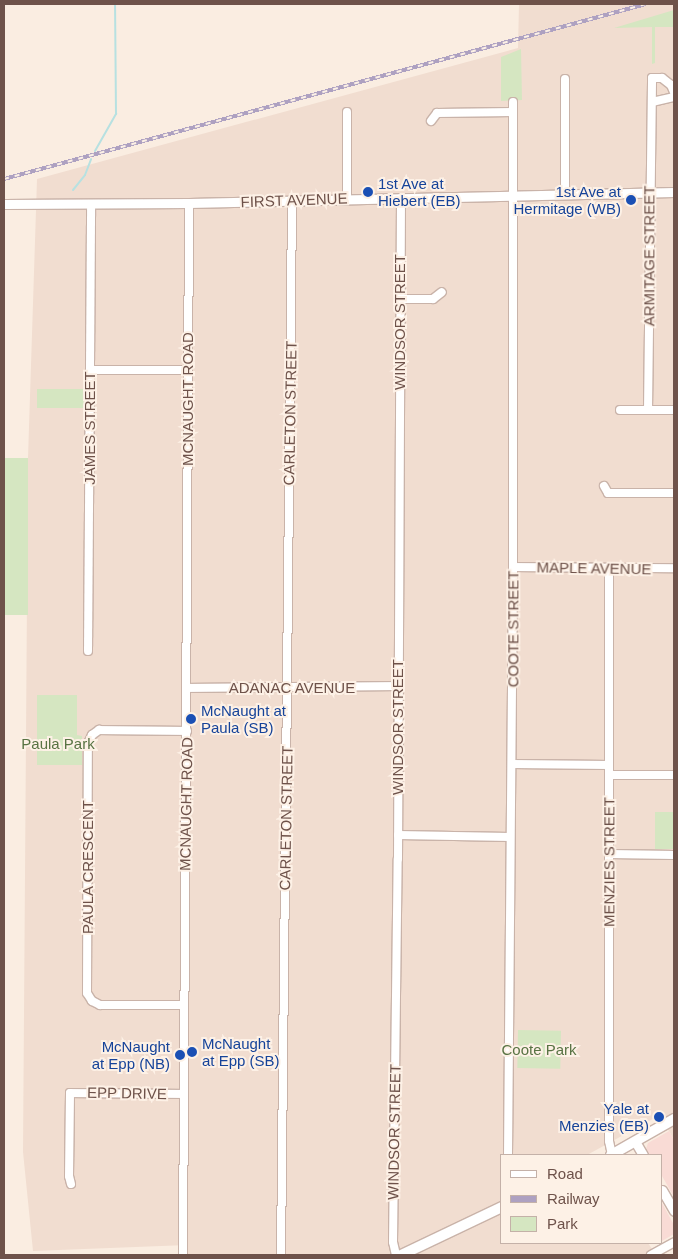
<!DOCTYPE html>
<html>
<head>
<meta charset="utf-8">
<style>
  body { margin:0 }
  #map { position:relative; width:678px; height:1259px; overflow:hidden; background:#faede1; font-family:Arial,sans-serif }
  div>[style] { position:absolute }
  .residential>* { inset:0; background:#f1ddd0 }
  .commercial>* { inset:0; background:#f9dbd5 }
  .green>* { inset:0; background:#d5e6c1; transform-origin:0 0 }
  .stream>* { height:2px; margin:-1px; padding:0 1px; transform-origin:1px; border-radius:1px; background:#b7e1e1 }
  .roads { filter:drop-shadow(1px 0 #c9b3a9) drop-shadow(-1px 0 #c9b3a9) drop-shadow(0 1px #c9b3a9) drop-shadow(0 -1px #c9b3a9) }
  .minor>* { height:8px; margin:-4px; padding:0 4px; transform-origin:4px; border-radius:4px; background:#fff }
  .tertiary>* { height:9px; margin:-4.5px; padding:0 4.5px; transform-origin:4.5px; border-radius:4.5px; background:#fff }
  .secondary>* { height:10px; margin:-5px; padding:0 5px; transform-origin:5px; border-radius:5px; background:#fff }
  .rail>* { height:4px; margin-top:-2px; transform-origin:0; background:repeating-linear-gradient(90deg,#fdf1e6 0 5.5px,#aea1c1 0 11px); box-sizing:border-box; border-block:1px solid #aea1c1 }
  .dots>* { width:14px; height:14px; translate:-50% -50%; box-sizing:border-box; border:2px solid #fdf1e6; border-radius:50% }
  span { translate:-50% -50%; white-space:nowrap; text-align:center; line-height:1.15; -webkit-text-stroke:4px #fdf1e6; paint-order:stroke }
  .transit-label { font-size:15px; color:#164399 }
  .left { translate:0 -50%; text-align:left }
  .right { translate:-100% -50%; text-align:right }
  .street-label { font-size:15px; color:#6e524a }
  .park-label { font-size:15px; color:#587343 }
  .frame { position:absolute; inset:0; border:5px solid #6e524a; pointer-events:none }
  .legend { position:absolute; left:500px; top:1154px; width:162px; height:90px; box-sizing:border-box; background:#fdf1e6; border:1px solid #c4b1a8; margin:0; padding:6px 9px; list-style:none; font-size:15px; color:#6e524a }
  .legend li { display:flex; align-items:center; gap:10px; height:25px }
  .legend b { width:25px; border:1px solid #c4b1a8 }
</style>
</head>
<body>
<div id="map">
  <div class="residential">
    <div style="clip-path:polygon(519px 4px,674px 4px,674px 1140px,660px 1115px,587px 1155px,502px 1155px,502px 1243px,648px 1243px,656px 1255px,188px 1255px,187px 1245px,33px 1251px,23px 1152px,28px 458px,37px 179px,518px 48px)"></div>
  </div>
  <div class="commercial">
    <div style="clip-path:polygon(669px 1131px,674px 1140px,674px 1197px,662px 1176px,662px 1155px,650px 1155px,646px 1149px,648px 1143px)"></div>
    <div style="clip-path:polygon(662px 1203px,674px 1225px,674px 1234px,662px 1241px)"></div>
  </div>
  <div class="green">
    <div style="clip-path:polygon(674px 10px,674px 27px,655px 27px,655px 63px,652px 64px,652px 27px,614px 28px)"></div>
    <div style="clip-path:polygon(521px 49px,522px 100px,501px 101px,501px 57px)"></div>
    <div style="left:37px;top:389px;width:48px;height:19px"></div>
    <div style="left:4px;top:458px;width:24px;height:157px"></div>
    <div style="clip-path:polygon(37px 695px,77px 695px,77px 735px,82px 736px,82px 765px,37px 765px)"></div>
    <div style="left:655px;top:812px;width:19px;height:37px"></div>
    <div style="left:518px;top:1030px;width:43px;height:38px;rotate:1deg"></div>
  </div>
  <div class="stream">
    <div style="left:95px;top:151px;width:43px;rotate:-60.4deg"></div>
    <div style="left:116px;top:114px;width:110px;rotate:-90.5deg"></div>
    <div style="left:73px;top:190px;width:19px;rotate:-51deg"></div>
    <div style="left:85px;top:175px;width:17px;rotate:-69deg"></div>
  </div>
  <div class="roads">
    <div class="minor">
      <div style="left:565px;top:79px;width:116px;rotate:90deg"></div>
      <div style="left:652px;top:102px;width:23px;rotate:-13deg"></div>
      <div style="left:431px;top:121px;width:10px;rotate:-53deg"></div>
      <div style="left:437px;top:113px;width:76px;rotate:-0.8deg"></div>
      <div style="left:347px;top:198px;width:86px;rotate:-90deg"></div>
      <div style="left:401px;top:299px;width:32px"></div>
      <div style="left:433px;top:299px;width:11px;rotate:-38deg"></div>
      <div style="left:90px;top:370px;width:98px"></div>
      <div style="left:620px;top:410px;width:54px"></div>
      <div style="left:648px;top:410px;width:332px;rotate:-89.3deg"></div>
      <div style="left:652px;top:78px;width:10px"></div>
      <div style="left:662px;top:78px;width:11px;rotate:38deg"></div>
      <div style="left:671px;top:85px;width:8px;rotate:67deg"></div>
      <div style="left:604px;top:486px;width:8px;rotate:60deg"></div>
      <div style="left:608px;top:493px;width:66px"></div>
      <div style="left:513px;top:567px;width:161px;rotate:0.4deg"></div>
      <div style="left:609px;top:569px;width:572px;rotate:90deg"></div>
      <div style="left:609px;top:1141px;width:14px;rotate:78deg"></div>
      <div style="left:88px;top:651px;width:446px;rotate:-89.6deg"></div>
      <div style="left:187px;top:688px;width:211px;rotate:-0.5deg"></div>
      <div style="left:512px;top:764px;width:97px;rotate:0.6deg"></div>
      <div style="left:609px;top:775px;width:65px"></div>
      <div style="left:398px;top:835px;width:112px;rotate:1deg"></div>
      <div style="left:610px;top:854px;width:64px;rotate:0.9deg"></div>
      <div style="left:184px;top:1005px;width:84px;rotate:180deg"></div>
      <div style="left:100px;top:1005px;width:9px;rotate:-153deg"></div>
      <div style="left:92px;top:1001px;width:9px;rotate:-122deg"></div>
      <div style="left:87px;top:993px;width:250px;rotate:-89.8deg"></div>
      <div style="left:88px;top:743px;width:9px;rotate:-63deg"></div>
      <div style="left:92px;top:735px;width:9px;rotate:-36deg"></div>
      <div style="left:99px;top:730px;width:88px;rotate:0.7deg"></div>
      <div style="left:508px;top:1155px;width:588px;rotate:-89.51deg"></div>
      <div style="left:513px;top:567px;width:465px;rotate:-90deg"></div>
      <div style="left:71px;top:1184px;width:8px;rotate:-104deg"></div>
      <div style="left:69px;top:1176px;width:83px;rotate:-89.3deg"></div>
      <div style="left:70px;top:1093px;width:114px;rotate:0.5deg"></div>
      <div style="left:183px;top:1255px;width:1052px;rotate:-89.67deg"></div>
      <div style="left:281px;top:1255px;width:1055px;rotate:-89.4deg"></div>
      <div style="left:396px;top:1255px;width:13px;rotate:-103deg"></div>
      <div style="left:393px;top:1242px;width:383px;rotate:-89.3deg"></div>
      <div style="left:398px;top:859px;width:661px;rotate:-89.74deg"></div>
      <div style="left:651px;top:1255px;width:26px;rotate:-29deg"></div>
    </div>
    <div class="tertiary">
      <div style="left:4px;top:204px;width:185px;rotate:-0.3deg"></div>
      <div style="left:189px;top:203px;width:485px;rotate:-1.3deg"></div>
      <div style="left:636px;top:1143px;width:14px;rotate:60deg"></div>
      <div style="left:662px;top:1190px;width:24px;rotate:60deg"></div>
    </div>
    <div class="secondary">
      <div style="left:611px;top:1155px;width:73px;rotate:-29.7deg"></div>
      <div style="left:401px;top:1255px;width:112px;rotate:-25.4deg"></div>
    </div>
  </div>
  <div class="rail">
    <div style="left:4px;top:179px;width:665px;rotate:-15.25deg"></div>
  </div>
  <div class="dots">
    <div style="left:368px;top:192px;background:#1a4fb4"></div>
    <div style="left:631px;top:200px;background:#1a4fb4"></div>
    <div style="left:191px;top:719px;background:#1a4fb4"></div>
    <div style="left:192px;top:1052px;background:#1a4fb4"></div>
    <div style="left:180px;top:1055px;background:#1a4fb4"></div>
    <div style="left:659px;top:1117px;background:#1a4fb4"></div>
  </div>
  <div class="transit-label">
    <span class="left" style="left:378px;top:192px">1st Ave at<br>Hiebert (EB)</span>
    <span class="right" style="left:621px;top:200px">1st Ave at<br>Hermitage (WB)</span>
    <span class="left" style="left:201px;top:719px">McNaught at<br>Paula (SB)</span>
    <span class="left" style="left:202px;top:1052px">McNaught<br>at Epp (SB)</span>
    <span class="right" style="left:170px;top:1055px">McNaught<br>at Epp (NB)</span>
    <span class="right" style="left:649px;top:1117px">Yale at<br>Menzies (EB)</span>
  </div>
  <div class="street-label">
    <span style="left:294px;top:200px;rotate:-2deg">FIRST AVENUE</span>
    <span style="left:649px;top:256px;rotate:-90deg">ARMITAGE STREET</span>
    <span style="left:400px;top:322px;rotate:-90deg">WINDSOR STREET</span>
    <span style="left:188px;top:399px;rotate:-90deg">MCNAUGHT ROAD</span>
    <span style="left:290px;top:413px;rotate:-89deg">CARLETON STREET</span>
    <span style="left:90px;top:428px;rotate:-90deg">JAMES STREET</span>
    <span style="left:594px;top:568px;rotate:1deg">MAPLE AVENUE</span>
    <span style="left:513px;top:629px;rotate:-90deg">COOTE STREET</span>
    <span style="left:292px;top:688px">ADANAC AVENUE</span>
    <span style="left:398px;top:727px;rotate:-90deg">WINDSOR STREET</span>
    <span style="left:186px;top:804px;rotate:-89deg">MCNAUGHT ROAD</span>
    <span style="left:286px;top:818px;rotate:-89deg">CARLETON STREET</span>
    <span style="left:609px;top:862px;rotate:-90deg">MENZIES STREET</span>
    <span style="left:88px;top:867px;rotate:-90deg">PAULA CRESCENT</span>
    <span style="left:127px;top:1093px;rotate:1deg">EPP DRIVE</span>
    <span style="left:394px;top:1132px;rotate:-89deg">WINDSOR STREET</span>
  </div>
  <div class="park-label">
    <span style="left:58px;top:744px">Paula Park</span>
    <span style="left:539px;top:1050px">Coote Park</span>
  </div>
  <div class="frame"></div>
  <ul class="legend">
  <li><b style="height:6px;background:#fff"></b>Road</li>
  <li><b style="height:6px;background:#aea1c1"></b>Railway</li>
  <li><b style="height:14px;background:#d5e6c1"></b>Park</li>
  </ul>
</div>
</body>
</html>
